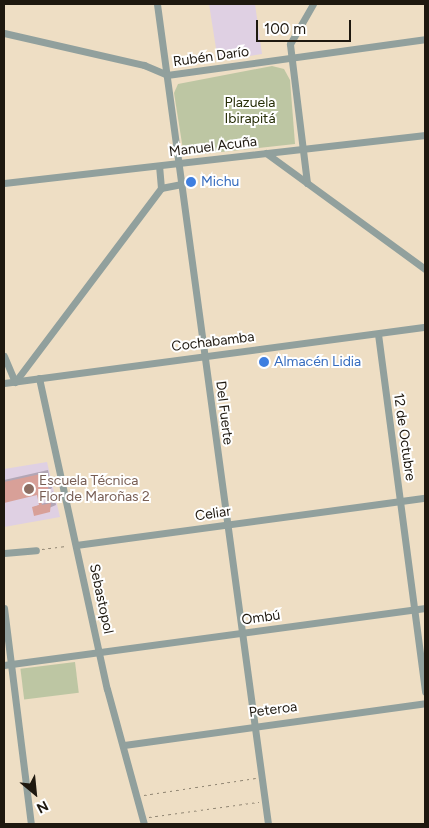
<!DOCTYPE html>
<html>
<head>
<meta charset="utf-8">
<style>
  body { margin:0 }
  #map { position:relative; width:429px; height:828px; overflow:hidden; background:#eedec4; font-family:Figtree,sans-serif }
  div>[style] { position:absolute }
  .education>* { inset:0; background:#dfd0e3 }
  .green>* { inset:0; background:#bdc6a3; transform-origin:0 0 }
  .shadow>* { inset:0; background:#0003 }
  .building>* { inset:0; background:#d8a098 }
  .path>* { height:1px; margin-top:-0.5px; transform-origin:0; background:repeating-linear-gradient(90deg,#918673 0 2.5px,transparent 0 6.5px) }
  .street>* { height:7px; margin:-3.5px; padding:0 3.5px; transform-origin:3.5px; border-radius:3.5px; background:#91a09d }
  .dots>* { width:14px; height:14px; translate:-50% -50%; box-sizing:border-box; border:2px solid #fff; border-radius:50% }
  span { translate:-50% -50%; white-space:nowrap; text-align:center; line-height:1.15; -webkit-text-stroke:4px #fff; paint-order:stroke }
  .street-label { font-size:14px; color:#1e180f }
  .park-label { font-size:14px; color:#272e08 }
  .shop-label { font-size:14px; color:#366cbe }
  .left { translate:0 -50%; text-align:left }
  .education-label { font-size:14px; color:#785e54 }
  .frame { position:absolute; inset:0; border:5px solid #1e180f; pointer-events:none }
  .north { position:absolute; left:10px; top:768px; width:50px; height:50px; -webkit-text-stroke:4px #fff; paint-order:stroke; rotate:152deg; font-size:14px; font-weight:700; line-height:20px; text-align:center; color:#1e180f }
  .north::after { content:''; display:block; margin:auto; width:18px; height:22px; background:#1e180f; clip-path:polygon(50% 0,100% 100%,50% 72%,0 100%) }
  .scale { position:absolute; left:256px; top:20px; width:95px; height:22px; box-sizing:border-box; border:2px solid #1e180f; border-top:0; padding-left:6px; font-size:15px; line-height:18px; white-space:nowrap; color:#1e180f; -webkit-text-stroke:4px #fff; paint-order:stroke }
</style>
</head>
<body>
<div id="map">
  <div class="education">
    <div style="clip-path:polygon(209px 4px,255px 4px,262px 54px,218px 61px)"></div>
    <div style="clip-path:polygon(47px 462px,60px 517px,4px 527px,4px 469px)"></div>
  </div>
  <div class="green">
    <div style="clip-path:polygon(272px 66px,284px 69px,290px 80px,295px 144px,184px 156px,174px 93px,178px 84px)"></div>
    <div style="left:75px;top:662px;width:31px;height:55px;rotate:83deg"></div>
  </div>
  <div class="shadow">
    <div style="clip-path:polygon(48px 470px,52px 488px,48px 491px,4px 501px,4px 480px)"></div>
    <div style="clip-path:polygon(53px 491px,48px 501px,55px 500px,56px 505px,35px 514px,34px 507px,47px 502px,46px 496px)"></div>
  </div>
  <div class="building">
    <div style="clip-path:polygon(45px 473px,49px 492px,40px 494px,42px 505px,51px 503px,50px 512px,34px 516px,32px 507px,39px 505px,37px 495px,4px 503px,4px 482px)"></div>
  </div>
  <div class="path">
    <div style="left:42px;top:549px;width:26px;rotate:-7deg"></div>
    <div style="left:144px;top:795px;width:113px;rotate:-8.6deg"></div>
    <div style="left:149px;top:817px;width:111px;rotate:-7.8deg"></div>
    <div style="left:255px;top:824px;width:7px;rotate:-8deg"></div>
  </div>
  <div class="street">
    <div style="left:157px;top:4px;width:827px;rotate:82.29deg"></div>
    <div style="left:4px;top:33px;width:144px;rotate:12.9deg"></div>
    <div style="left:144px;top:65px;width:25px;rotate:23deg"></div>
    <div style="left:167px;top:75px;width:260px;rotate:-7.9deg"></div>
    <div style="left:266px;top:153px;width:197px;rotate:36.1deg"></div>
    <div style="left:4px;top:183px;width:424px;rotate:-6.5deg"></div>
    <div style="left:307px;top:183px;width:140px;rotate:-97deg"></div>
    <div style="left:290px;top:44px;width:46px;rotate:-60.1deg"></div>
    <div style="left:161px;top:188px;width:21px;rotate:-11deg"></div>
    <div style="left:378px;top:334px;width:361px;rotate:82.5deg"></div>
    <div style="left:4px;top:356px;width:28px;rotate:67deg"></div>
    <div style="left:39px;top:378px;width:318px;rotate:77.7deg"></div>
    <div style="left:107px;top:689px;width:140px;rotate:74.7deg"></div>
    <div style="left:15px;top:382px;width:243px;rotate:-53deg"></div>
    <div style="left:161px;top:188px;width:22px;rotate:-95deg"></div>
    <div style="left:4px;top:383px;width:425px;rotate:-7.6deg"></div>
    <div style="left:76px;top:545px;width:352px;rotate:-7.7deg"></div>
    <div style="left:4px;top:553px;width:32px;rotate:-5deg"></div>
    <div style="left:4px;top:608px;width:218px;rotate:82.9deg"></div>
    <div style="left:4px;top:665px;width:425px;rotate:-7.7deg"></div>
    <div style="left:124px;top:745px;width:304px;rotate:-7.9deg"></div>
  </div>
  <div class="dots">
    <div style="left:191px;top:182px;background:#3f7fe0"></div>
    <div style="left:264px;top:362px;background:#3f7fe0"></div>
    <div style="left:29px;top:489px;background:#8d6e63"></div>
  </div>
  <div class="street-label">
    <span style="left:211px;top:57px;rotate:-8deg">Rubén Darío</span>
    <span style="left:213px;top:147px;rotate:-7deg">Manuel Acuña</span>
    <span style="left:213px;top:342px;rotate:-7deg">Cochabamba</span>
    <span style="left:224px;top:413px;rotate:83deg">Del Fuerte</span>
    <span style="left:404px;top:437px;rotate:82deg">12 de Octubre</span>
    <span style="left:213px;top:514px;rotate:-8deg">Celiar</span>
    <span style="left:101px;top:599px;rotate:78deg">Sebastopol</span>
    <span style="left:261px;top:618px;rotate:-8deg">Ombú</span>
    <span style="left:273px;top:710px;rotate:-7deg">Peteroa</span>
  </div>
  <div class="park-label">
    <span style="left:250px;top:111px">Plazuela<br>Ibirapitá</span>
  </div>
  <div class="shop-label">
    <span class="left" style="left:201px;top:182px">Michu</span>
    <span class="left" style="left:274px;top:362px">Almacén Lidia</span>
  </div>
  <div class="education-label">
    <span class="left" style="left:39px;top:489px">Escuela Técnica<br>Flor de Maroñas 2</span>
  </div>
  <div class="frame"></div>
  <div class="north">N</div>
  <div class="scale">100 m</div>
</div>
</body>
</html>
